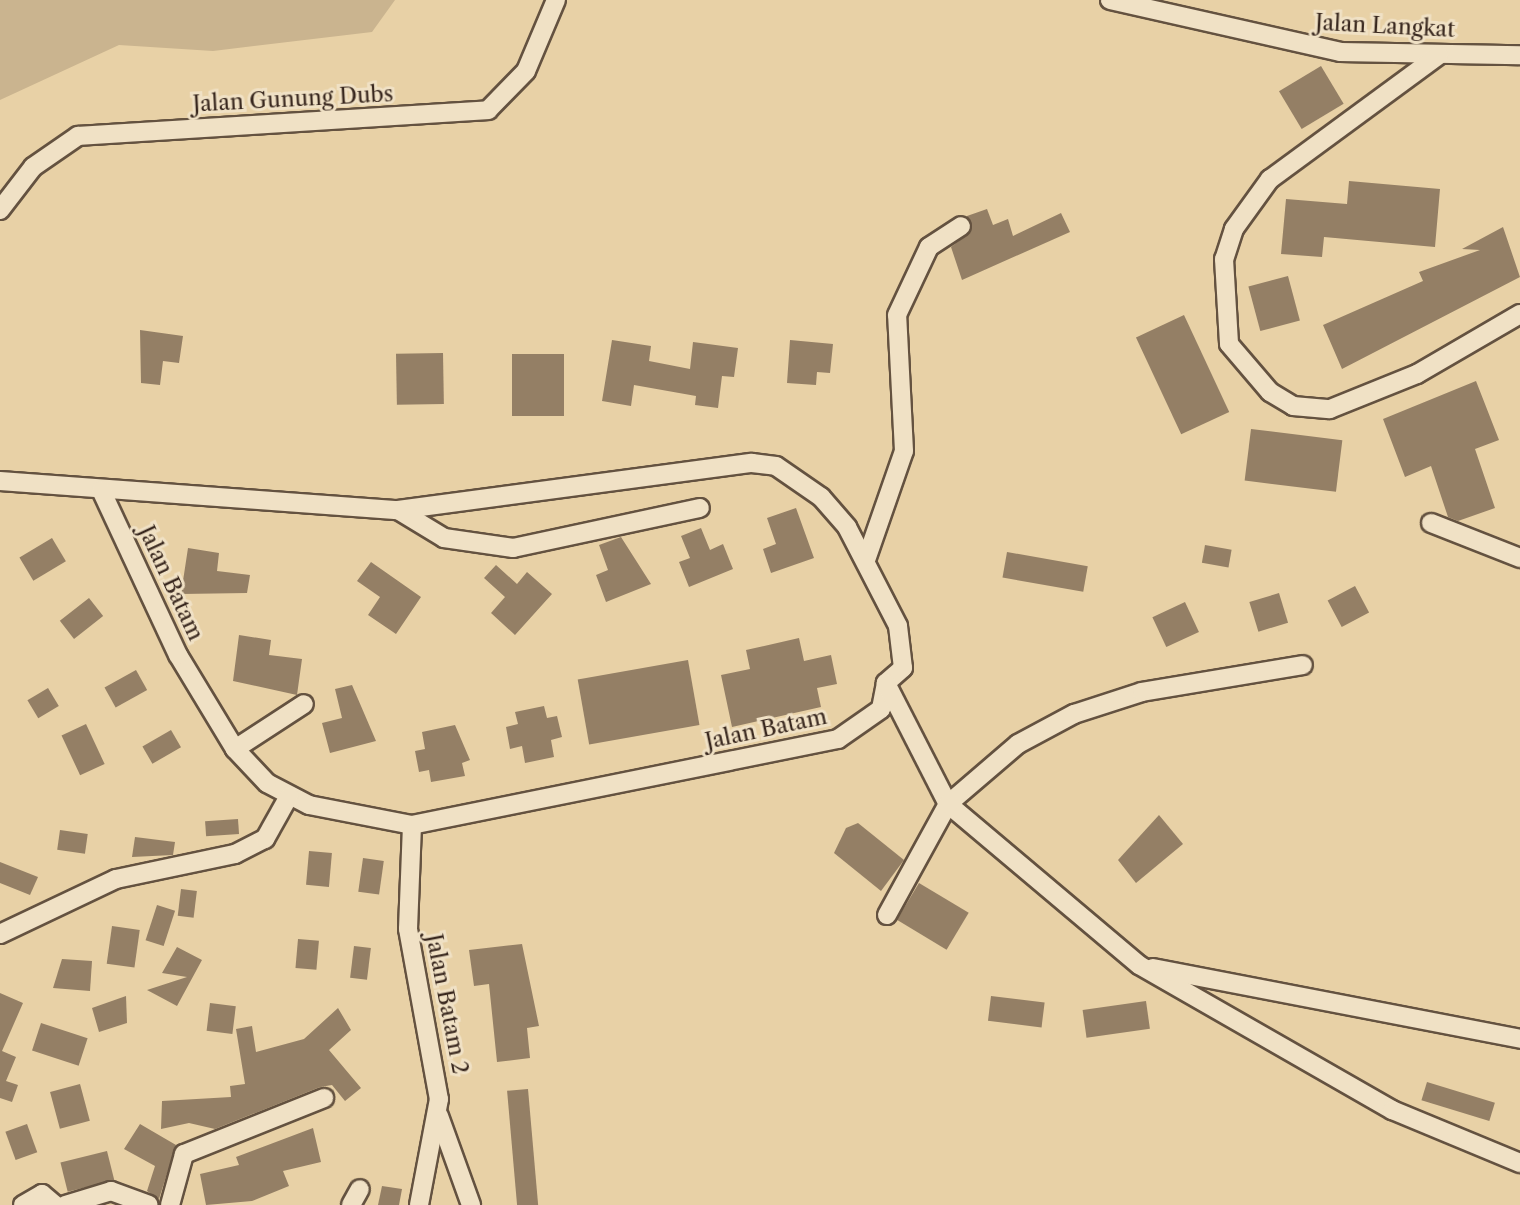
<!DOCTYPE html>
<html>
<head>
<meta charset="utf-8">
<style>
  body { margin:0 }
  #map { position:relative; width:1520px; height:1205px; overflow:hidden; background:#e8d1a6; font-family:"Libre Caslon Text",serif }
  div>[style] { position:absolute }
  .green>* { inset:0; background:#cab48f }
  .building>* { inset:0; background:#947f65; transform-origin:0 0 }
  .roads { filter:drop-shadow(2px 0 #645240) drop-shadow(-2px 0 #645240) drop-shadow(0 2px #645240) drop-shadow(0 -2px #645240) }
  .street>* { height:18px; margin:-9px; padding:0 9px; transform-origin:9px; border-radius:9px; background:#f0e1c5 }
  span { translate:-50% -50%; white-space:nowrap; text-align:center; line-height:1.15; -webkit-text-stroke:6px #f0e1c5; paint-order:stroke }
  .street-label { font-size:22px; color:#38271e }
</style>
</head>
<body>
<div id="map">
  <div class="green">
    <div style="clip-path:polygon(0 0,395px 0,372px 32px,213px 51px,119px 45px,0 100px)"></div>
  </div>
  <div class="building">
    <div style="left:1321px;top:66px;width:44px;height:49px;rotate:59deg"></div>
    <div style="clip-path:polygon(1349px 181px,1440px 189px,1435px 247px,1324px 237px,1322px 257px,1281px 254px,1286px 199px,1347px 204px)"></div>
    <div style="clip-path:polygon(987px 209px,993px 225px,1008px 219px,1013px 236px,1061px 213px,1070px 232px,962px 280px,951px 247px,971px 232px,967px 216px)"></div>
    <div style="clip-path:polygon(1503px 227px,1520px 277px,1342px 369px,1323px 325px,1423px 281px,1419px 272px,1480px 250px,1462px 249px)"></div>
    <div style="left:1288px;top:276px;width:46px;height:41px;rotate:75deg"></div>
    <div style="left:1184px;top:315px;width:107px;height:53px;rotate:65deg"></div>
    <div style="clip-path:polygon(140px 330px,183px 336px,179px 363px,163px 361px,160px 385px,141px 383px)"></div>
    <div style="clip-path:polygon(612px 340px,651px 346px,649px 361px,690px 369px,693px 342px,738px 348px,734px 377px,722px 376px,718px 408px,695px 405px,696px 396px,634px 385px,631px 406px,602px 401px)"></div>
    <div style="clip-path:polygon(790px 340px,833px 344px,830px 373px,817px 372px,816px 385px,787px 383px)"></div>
    <div style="left:443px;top:353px;width:51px;height:47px;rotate:89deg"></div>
    <div style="left:512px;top:354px;width:52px;height:62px"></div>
    <div style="clip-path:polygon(1476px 381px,1499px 440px,1475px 449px,1495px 508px,1458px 521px,1448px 517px,1431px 466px,1405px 477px,1383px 419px)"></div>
    <div style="left:1251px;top:429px;width:92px;height:52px;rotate:7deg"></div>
    <div style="clip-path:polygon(796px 508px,814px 558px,771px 573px,763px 549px,776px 544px,767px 518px)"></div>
    <div style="clip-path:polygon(701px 528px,710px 550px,723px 544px,733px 569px,689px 587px,679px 562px,690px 558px,681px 536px)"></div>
    <div style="clip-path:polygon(621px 537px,651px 584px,606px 602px,596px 575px,608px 570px,599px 545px)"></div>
    <div style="left:52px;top:538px;width:27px;height:38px;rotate:59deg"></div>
    <div style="left:1205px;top:545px;width:27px;height:18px;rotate:10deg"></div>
    <div style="clip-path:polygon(188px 548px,219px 553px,217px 571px,250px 575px,247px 593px,181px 594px)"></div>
    <div style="left:1007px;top:552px;width:82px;height:26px;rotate:10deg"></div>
    <div style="clip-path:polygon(371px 562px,421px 597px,396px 634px,368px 615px,380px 597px,357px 581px)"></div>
    <div style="clip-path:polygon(496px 565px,517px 584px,527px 572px,552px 594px,515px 635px,491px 613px,505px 597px,484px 578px)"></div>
    <div style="left:1355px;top:586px;width:30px;height:31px;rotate:62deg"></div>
    <div style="left:1279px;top:593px;width:31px;height:31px;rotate:73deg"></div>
    <div style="left:89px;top:598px;width:23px;height:37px;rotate:52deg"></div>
    <div style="left:1185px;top:602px;width:33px;height:36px;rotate:65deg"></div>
    <div style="clip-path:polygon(239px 635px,271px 640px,269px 655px,302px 659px,297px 695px,233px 681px)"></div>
    <div style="clip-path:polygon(799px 638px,804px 661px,831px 655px,837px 684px,817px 688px,821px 707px,732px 727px,721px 675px,750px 669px,746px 650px)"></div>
    <div style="left:688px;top:660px;width:66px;height:112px;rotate:80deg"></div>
    <div style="left:136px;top:670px;width:23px;height:36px;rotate:61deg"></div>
    <div style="clip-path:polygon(352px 685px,376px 741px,330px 753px,322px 723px,342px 718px,335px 689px)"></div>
    <div style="left:48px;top:688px;width:21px;height:24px;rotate:59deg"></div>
    <div style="clip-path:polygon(544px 706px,547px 718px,557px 716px,562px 737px,551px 740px,554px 757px,525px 763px,522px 746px,510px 749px,506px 727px,518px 724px,515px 712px)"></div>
    <div style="left:86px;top:724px;width:44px;height:27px;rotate:65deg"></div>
    <div style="clip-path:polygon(455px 725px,470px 760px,462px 763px,465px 776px,431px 782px,429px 770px,419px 772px,415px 751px,425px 749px,422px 732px)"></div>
    <div style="left:171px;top:730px;width:20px;height:33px;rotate:60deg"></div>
    <div style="clip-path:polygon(1159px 815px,1183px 844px,1136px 883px,1118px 860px)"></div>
    <div style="left:238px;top:819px;width:15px;height:33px;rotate:86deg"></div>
    <div style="clip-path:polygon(858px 823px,904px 860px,881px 891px,834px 853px,846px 828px)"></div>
    <div style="left:60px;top:830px;width:28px;height:20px;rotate:8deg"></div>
    <div style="clip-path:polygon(135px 837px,175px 842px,173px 855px,132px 857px)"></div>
    <div style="left:309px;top:851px;width:23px;height:34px;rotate:5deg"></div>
    <div style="left:363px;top:858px;width:21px;height:34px;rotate:8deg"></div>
    <div style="clip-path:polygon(0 862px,38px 877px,30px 895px,0 883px)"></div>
    <div style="left:919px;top:883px;width:58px;height:43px;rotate:31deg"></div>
    <div style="left:181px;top:889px;width:16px;height:27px;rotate:7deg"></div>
    <div style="left:157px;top:905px;width:19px;height:37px;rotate:18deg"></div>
    <div style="left:112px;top:926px;width:28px;height:38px;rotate:8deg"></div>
    <div style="left:298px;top:939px;width:21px;height:29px;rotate:5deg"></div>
    <div style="clip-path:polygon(522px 944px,539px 1026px,527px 1028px,530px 1058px,497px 1062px,489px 984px,474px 986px,469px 950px)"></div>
    <div style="left:354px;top:946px;width:17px;height:32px;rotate:7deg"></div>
    <div style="clip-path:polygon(177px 947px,202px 960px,177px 1006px,147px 990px,187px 977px,162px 973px)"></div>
    <div style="clip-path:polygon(62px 959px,92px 961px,90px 991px,53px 988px)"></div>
    <div style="clip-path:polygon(0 993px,23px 1003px,2px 1051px,16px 1057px,6px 1081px,18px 1085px,12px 1102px,0 1098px)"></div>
    <div style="clip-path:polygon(126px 996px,127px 1023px,99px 1032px,92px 1008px)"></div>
    <div style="left:991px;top:996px;width:54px;height:25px;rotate:7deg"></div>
    <div style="left:1146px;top:1001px;width:28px;height:64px;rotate:82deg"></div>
    <div style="left:210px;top:1003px;width:26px;height:28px;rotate:7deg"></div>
    <div style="clip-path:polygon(338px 1008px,351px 1030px,329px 1050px,361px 1088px,345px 1101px,332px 1085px,320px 1087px,215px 1129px,189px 1123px,161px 1129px,162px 1101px,231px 1097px,230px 1086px,245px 1084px,236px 1029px,252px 1026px,256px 1052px,304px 1039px)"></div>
    <div style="left:41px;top:1023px;width:49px;height:29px;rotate:18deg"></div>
    <div style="left:1427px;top:1082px;width:71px;height:19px;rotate:17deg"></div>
    <div style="left:80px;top:1084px;width:38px;height:31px;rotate:75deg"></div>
    <div style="left:528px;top:1089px;width:117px;height:21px;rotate:85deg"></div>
    <div style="left:27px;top:1124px;width:30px;height:23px;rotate:70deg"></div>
    <div style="clip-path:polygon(140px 1124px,176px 1145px,159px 1199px,147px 1191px,155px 1166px,124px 1149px)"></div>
    <div style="clip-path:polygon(313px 1128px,321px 1162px,283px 1171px,289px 1186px,252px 1201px,206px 1205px,200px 1174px,239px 1165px,236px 1157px)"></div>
    <div style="left:107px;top:1151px;width:30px;height:48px;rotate:76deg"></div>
    <div style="clip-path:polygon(382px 1186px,402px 1189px,399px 1205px,378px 1205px)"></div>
  </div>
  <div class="roads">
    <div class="street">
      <div style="left:1110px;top:0;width:236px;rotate:12.7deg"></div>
      <div style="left:1340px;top:52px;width:180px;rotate:1deg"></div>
      <div style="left:1439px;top:55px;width:210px;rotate:143.7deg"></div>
      <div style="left:1270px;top:179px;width:62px;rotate:125.8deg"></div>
      <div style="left:1234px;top:229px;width:32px;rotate:108deg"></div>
      <div style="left:1224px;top:259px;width:85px;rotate:86.6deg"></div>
      <div style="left:1229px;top:344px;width:63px;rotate:49.5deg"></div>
      <div style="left:1270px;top:392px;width:27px;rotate:31deg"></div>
      <div style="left:1293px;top:406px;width:37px;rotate:5deg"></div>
      <div style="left:1330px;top:409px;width:94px;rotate:-21.9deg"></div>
      <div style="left:1417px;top:374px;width:119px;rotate:-30.2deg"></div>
      <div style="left:0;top:210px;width:54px;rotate:-52.5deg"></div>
      <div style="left:33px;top:167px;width:55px;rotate:-34.6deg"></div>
      <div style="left:78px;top:136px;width:411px;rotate:-3.6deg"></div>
      <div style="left:488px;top:110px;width:54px;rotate:-45.7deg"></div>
      <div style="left:526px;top:71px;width:77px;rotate:-67.1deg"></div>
      <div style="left:0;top:481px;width:399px;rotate:4.2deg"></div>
      <div style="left:398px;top:510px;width:357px;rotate:-7.6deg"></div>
      <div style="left:752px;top:463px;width:24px;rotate:7deg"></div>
      <div style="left:776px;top:466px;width:55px;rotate:34.6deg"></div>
      <div style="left:821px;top:497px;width:40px;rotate:49deg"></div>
      <div style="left:847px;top:527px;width:111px;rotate:62.7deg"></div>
      <div style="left:898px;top:626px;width:42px;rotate:83.2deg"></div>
      <div style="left:903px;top:668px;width:23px;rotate:139deg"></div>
      <div style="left:886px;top:683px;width:26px;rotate:101deg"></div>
      <div style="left:881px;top:709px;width:52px;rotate:145.1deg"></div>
      <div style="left:838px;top:739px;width:435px;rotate:168.6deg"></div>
      <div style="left:412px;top:825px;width:105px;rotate:-169deg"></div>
      <div style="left:309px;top:805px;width:47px;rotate:-152.4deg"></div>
      <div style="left:267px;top:783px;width:47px;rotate:-133.3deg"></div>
      <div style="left:235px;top:749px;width:110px;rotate:-121.2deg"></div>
      <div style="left:178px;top:655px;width:182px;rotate:-115deg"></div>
      <div style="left:398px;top:510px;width:54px;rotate:31.3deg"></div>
      <div style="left:444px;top:538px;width:70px;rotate:8.2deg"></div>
      <div style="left:513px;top:548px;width:191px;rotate:-12.1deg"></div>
      <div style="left:1431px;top:523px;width:96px;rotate:21.5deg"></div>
      <div style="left:866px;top:560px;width:115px;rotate:-70.8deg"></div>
      <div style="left:904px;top:451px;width:136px;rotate:-92.9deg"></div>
      <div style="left:897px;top:315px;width:75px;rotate:-64.8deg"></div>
      <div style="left:929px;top:247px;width:38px;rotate:-33deg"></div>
      <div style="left:886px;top:683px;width:136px;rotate:62.9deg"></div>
      <div style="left:948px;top:804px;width:250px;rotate:40.1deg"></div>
      <div style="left:1139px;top:965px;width:292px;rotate:29.8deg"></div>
      <div style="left:1392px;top:1110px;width:139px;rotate:22.5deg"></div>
      <div style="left:235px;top:749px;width:82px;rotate:-33.1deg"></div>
      <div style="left:412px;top:825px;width:104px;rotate:92.2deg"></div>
      <div style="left:408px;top:929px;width:173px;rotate:79.7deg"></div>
      <div style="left:439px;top:1099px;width:108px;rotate:100.7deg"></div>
      <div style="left:887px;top:915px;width:127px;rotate:-61.2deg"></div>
      <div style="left:948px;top:804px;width:92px;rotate:-40.6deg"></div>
      <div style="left:1018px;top:744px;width:64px;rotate:-28.2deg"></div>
      <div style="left:1074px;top:714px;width:71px;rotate:-17.9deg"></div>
      <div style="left:1142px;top:692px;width:163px;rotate:-9.5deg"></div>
      <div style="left:0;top:934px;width:128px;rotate:-25.4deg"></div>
      <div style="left:116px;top:879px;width:122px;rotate:-11.9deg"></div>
      <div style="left:235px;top:854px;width:34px;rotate:-27deg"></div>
      <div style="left:265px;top:839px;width:49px;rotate:-60.8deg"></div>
      <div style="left:1153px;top:968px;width:374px;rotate:10.9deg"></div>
      <div style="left:439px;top:1116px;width:95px;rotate:70.2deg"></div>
      <div style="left:23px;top:1205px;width:22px;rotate:-30deg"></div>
      <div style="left:42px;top:1194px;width:17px;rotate:40deg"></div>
      <div style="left:65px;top:1205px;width:48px;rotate:-16.9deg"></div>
      <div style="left:111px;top:1191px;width:40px;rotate:20.2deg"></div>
      <div style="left:170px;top:1205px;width:53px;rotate:-74.6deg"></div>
      <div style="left:184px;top:1154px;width:151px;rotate:-21.8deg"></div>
      <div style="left:351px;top:1205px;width:18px;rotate:-61deg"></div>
    </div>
  </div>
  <div class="street-label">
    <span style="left:1385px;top:26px;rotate:3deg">Jalan Langkat</span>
    <span style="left:293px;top:99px;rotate:-3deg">Jalan Gunung Dubs</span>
    <span style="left:171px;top:583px;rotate:65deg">Jalan Batam</span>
    <span style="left:766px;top:729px;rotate:-12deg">Jalan Batam</span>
    <span style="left:447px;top:1004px;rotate:79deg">Jalan Batam 2</span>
  </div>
</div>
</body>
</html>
